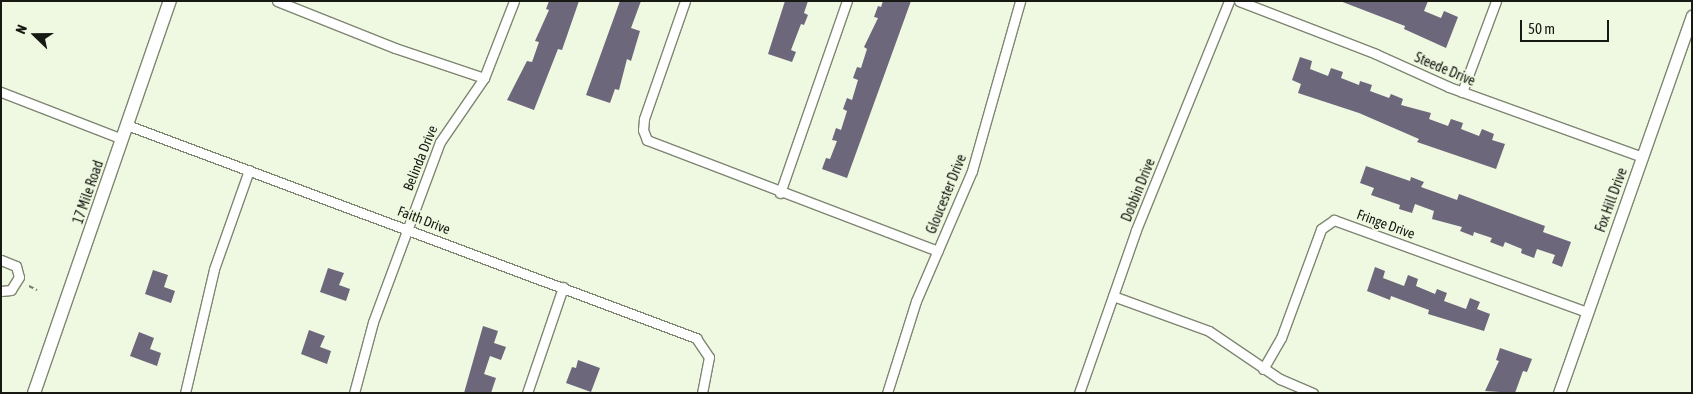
<!DOCTYPE html>
<html>
<head>
<meta charset="utf-8">
<style>
  body { margin:0 }
  #map { position:relative; width:1693px; height:394px; overflow:hidden; background:#eff8e1; font-family:"Asap Condensed",sans-serif }
  div>[style] { position:absolute }
  .building>* { inset:0; background:#6c677b }
  .path>* { height:2px; margin-top:-1px; transform-origin:0; background:repeating-linear-gradient(90deg,#787e6f 0 5px,transparent 0 7.5px) }
  .roads { filter:drop-shadow(1px 0 #7e8671) drop-shadow(-1px 0 #7e8671) drop-shadow(0 1px #7e8671) drop-shadow(0 -1px #7e8671) }
  .minor>* { height:9px; margin:-4.5px; padding:0 4.5px; transform-origin:4.5px; border-radius:4.5px; background:#fff }
  .tertiary>* { height:11px; margin:-5.5px; padding:0 5.5px; transform-origin:5.5px; border-radius:5.5px; background:#fff }
  .secondary>* { height:12px; margin:-6px; padding:0 6px; transform-origin:6px; border-radius:6px; background:#fff }
  span { translate:-50% -50%; white-space:nowrap; text-align:center; line-height:1.15; -webkit-text-stroke:4px #eff8e1; paint-order:stroke }
  .street-label { font-size:14px; color:#171a12 }
  .frame { position:absolute; inset:0; border:2px solid #171a12; pointer-events:none }
  .north { position:absolute; left:10px; top:10px; width:50px; height:50px; -webkit-text-stroke:4px #eff8e1; paint-order:stroke; rotate:292deg; font-size:14px; font-weight:700; line-height:20px; text-align:center; color:#171a12 }
  .north::after { content:''; display:block; margin:auto; width:18px; height:22px; background:#171a12; clip-path:polygon(50% 0,100% 100%,50% 72%,0 100%) }
  .scale { position:absolute; left:1520px; top:20px; width:89px; height:22px; box-sizing:border-box; border:2px solid #171a12; border-top:0; padding-left:6px; font-size:15px; line-height:18px; white-space:nowrap; color:#171a12; -webkit-text-stroke:4px #eff8e1; paint-order:stroke }
</style>
</head>
<body>
<div id="map">
  <div class="building">
    <div style="clip-path:polygon(549px 1px,579px 1px,562px 50px,558px 49px,534px 110px,507px 100px,527px 61px,532px 62px,539px 42px,535px 41px,549px 10px,546px 9px)"></div>
    <div style="clip-path:polygon(620px 1px,641px 1px,631px 28px,640px 31px,631px 61px,627px 59px,619px 90px,615px 89px,610px 103px,586px 95px)"></div>
    <div style="clip-path:polygon(785px 1px,808px 1px,804px 13px,808px 15px,804px 25px,801px 24px,791px 50px,796px 52px,792px 62px,768px 54px)"></div>
    <div style="clip-path:polygon(883px 1px,911px 1px,847px 178px,822px 169px,826px 158px,830px 159px,837px 141px,832px 140px,836px 128px,841px 130px,847px 111px,843px 109px,847px 98px,852px 100px,858px 80px,853px 78px,857px 67px,861px 68px,867px 49px,864px 47px,878px 18px,874px 17px,878px 6px,881px 7px)"></div>
    <div style="clip-path:polygon(1340px 1px,1428px 1px,1424px 11px,1441px 18px,1444px 11px,1458px 17px,1446px 48px,1404px 29px,1405px 26px)"></div>
    <div style="clip-path:polygon(1300px 57px,1312px 61px,1310px 69px,1328px 76px,1331px 68px,1343px 72px,1341px 78px,1359px 85px,1360px 81px,1372px 85px,1370px 91px,1389px 98px,1391px 94px,1403px 99px,1401px 105px,1431px 113px,1429px 119px,1448px 126px,1451px 119px,1463px 123px,1461px 129px,1479px 136px,1482px 129px,1494px 134px,1492px 140px,1505px 144px,1496px 169px,1417px 142px,1419px 139px,1359px 113px,1298px 93px,1301px 84px,1292px 80px)"></div>
    <div style="clip-path:polygon(1366px 166px,1410px 181px,1411px 177px,1424px 182px,1421px 187px,1457px 200px,1459px 194px,1545px 226px,1543px 232px,1571px 242px,1562px 267px,1552px 263px,1555px 255px,1537px 249px,1534px 258px,1521px 253px,1522px 249px,1505px 242px,1503px 247px,1490px 242px,1492px 238px,1474px 232px,1473px 236px,1460px 231px,1462px 227px,1432px 219px,1434px 211px,1415px 204px,1412px 213px,1399px 209px,1400px 205px,1371px 195px,1374px 188px,1360px 183px)"></div>
    <div style="clip-path:polygon(1375px 267px,1385px 271px,1383px 278px,1404px 286px,1408px 275px,1418px 279px,1416px 286px,1435px 294px,1437px 289px,1447px 293px,1444px 301px,1466px 309px,1470px 298px,1480px 302px,1477px 309px,1490px 314px,1484px 331px,1428px 314px,1429px 310px,1391px 296px,1390px 300px,1367px 291px)"></div>
    <div style="clip-path:polygon(328px 268px,344px 273px,339px 285px,350px 289px,346px 301px,320px 292px)"></div>
    <div style="clip-path:polygon(153px 270px,168px 275px,164px 287px,175px 291px,171px 303px,145px 294px)"></div>
    <div style="clip-path:polygon(483px 326px,498px 331px,494px 343px,506px 347px,501px 360px,490px 356px,484px 374px,496px 378px,491px 393px,464px 393px)"></div>
    <div style="clip-path:polygon(309px 330px,325px 336px,320px 347px,331px 351px,327px 364px,301px 354px)"></div>
    <div style="clip-path:polygon(139px 332px,154px 338px,150px 349px,161px 353px,157px 366px,130px 356px)"></div>
    <div style="clip-path:polygon(1500px 348px,1532px 359px,1527px 372px,1523px 371px,1515px 393px,1485px 391px,1499px 361px,1496px 360px)"></div>
    <div style="clip-path:polygon(578px 360px,600px 368px,591px 392px,566px 383px,572px 367px,576px 368px)"></div>
  </div>
  <div class="path">
    <div style="left:29px;top:286px;width:9px;rotate:27deg"></div>
  </div>
  <div class="roads">
    <div class="minor">
      <div style="left:277px;top:1px;width:127px;rotate:21.7deg"></div>
      <div style="left:395px;top:48px;width:94px;rotate:18.6deg"></div>
      <div style="left:685px;top:1px;width:125px;rotate:109.2deg"></div>
      <div style="left:644px;top:119px;width:11px;rotate:95deg"></div>
      <div style="left:643px;top:130px;width:11px;rotate:68deg"></div>
      <div style="left:647px;top:140px;width:311px;rotate:20.9deg"></div>
      <div style="left:1239px;top:1px;width:147px;rotate:21.1deg"></div>
      <div style="left:1376px;top:54px;width:80px;rotate:24.3deg"></div>
      <div style="left:1449px;top:87px;width:205px;rotate:19.9deg"></div>
      <div style="left:1px;top:92px;width:130px;rotate:21.2deg"></div>
      <div style="left:1462px;top:92px;width:97px;rotate:-69.5deg"></div>
      <div style="left:127px;top:125px;width:608px;rotate:20.52deg"></div>
      <div style="left:696px;top:338px;width:23px;rotate:56deg"></div>
      <div style="left:709px;top:357px;width:37px;rotate:101deg"></div>
      <div style="left:780px;top:193px;width:203px;rotate:-70.8deg"></div>
      <div style="left:1px;top:260px;width:16px;rotate:22deg"></div>
      <div style="left:16px;top:266px;width:11px;rotate:75deg"></div>
      <div style="left:19px;top:277px;width:15px;rotate:122deg"></div>
      <div style="left:11px;top:290px;width:10px;rotate:174deg"></div>
      <div style="left:1113px;top:296px;width:102px;rotate:20deg"></div>
      <div style="left:1209px;top:331px;width:86px;rotate:34.1deg"></div>
      <div style="left:1280px;top:379px;width:36px;rotate:23deg"></div>
      <div style="left:1263px;top:369px;width:36px;rotate:-60deg"></div>
      <div style="left:1281px;top:338px;width:116px;rotate:-69.8deg"></div>
      <div style="left:1321px;top:229px;width:16px;rotate:-35deg"></div>
      <div style="left:1334px;top:220px;width:269px;rotate:20deg"></div>
      <div style="left:185px;top:393px;width:127px;rotate:-76.8deg"></div>
      <div style="left:214px;top:269px;width:105px;rotate:-70.5deg"></div>
      <div style="left:354px;top:393px;width:73px;rotate:-75deg"></div>
      <div style="left:373px;top:322px;width:192px;rotate:-69.6deg"></div>
      <div style="left:440px;top:142px;width:78px;rotate:-55.5deg"></div>
      <div style="left:484px;top:78px;width:83px;rotate:-68.7deg"></div>
      <div style="left:527px;top:393px;width:112px;rotate:-71.2deg"></div>
      <div style="left:887px;top:393px;width:96px;rotate:-72.5deg"></div>
      <div style="left:916px;top:301px;width:142px;rotate:-66.7deg"></div>
      <div style="left:972px;top:171px;width:177px;rotate:-74.2deg"></div>
      <div style="left:1079px;top:393px;width:173px;rotate:-70.7deg"></div>
      <div style="left:1136px;top:230px;width:247px;rotate:-67.9deg"></div>
    </div>
    <div class="tertiary">
      <div style="left:1559px;top:393px;width:400px;rotate:-70.6deg"></div>
    </div>
    <div class="secondary">
      <div style="left:34px;top:393px;width:415px;rotate:-70.9deg"></div>
    </div>
  </div>
  <div class="street-label">
    <span style="left:1445px;top:69px;rotate:23deg">Steede Drive</span>
    <span style="left:420px;top:158px;rotate:-68deg">Belinda Drive</span>
    <span style="left:1138px;top:190px;rotate:-68deg">Dobbin Drive</span>
    <span style="left:88px;top:192px;rotate:-71deg">17 Mile Road</span>
    <span style="left:946px;top:194px;rotate:-68deg">Gloucester Drive</span>
    <span style="left:1611px;top:200px;rotate:-70deg">Fox Hill Drive</span>
    <span style="left:424px;top:220px;rotate:21deg">Faith Drive</span>
    <span style="left:1386px;top:224px;rotate:20deg">Fringe Drive</span>
  </div>
  <div class="frame"></div>
  <div class="north">N</div>
  <div class="scale">50 m</div>
</div>
</body>
</html>
